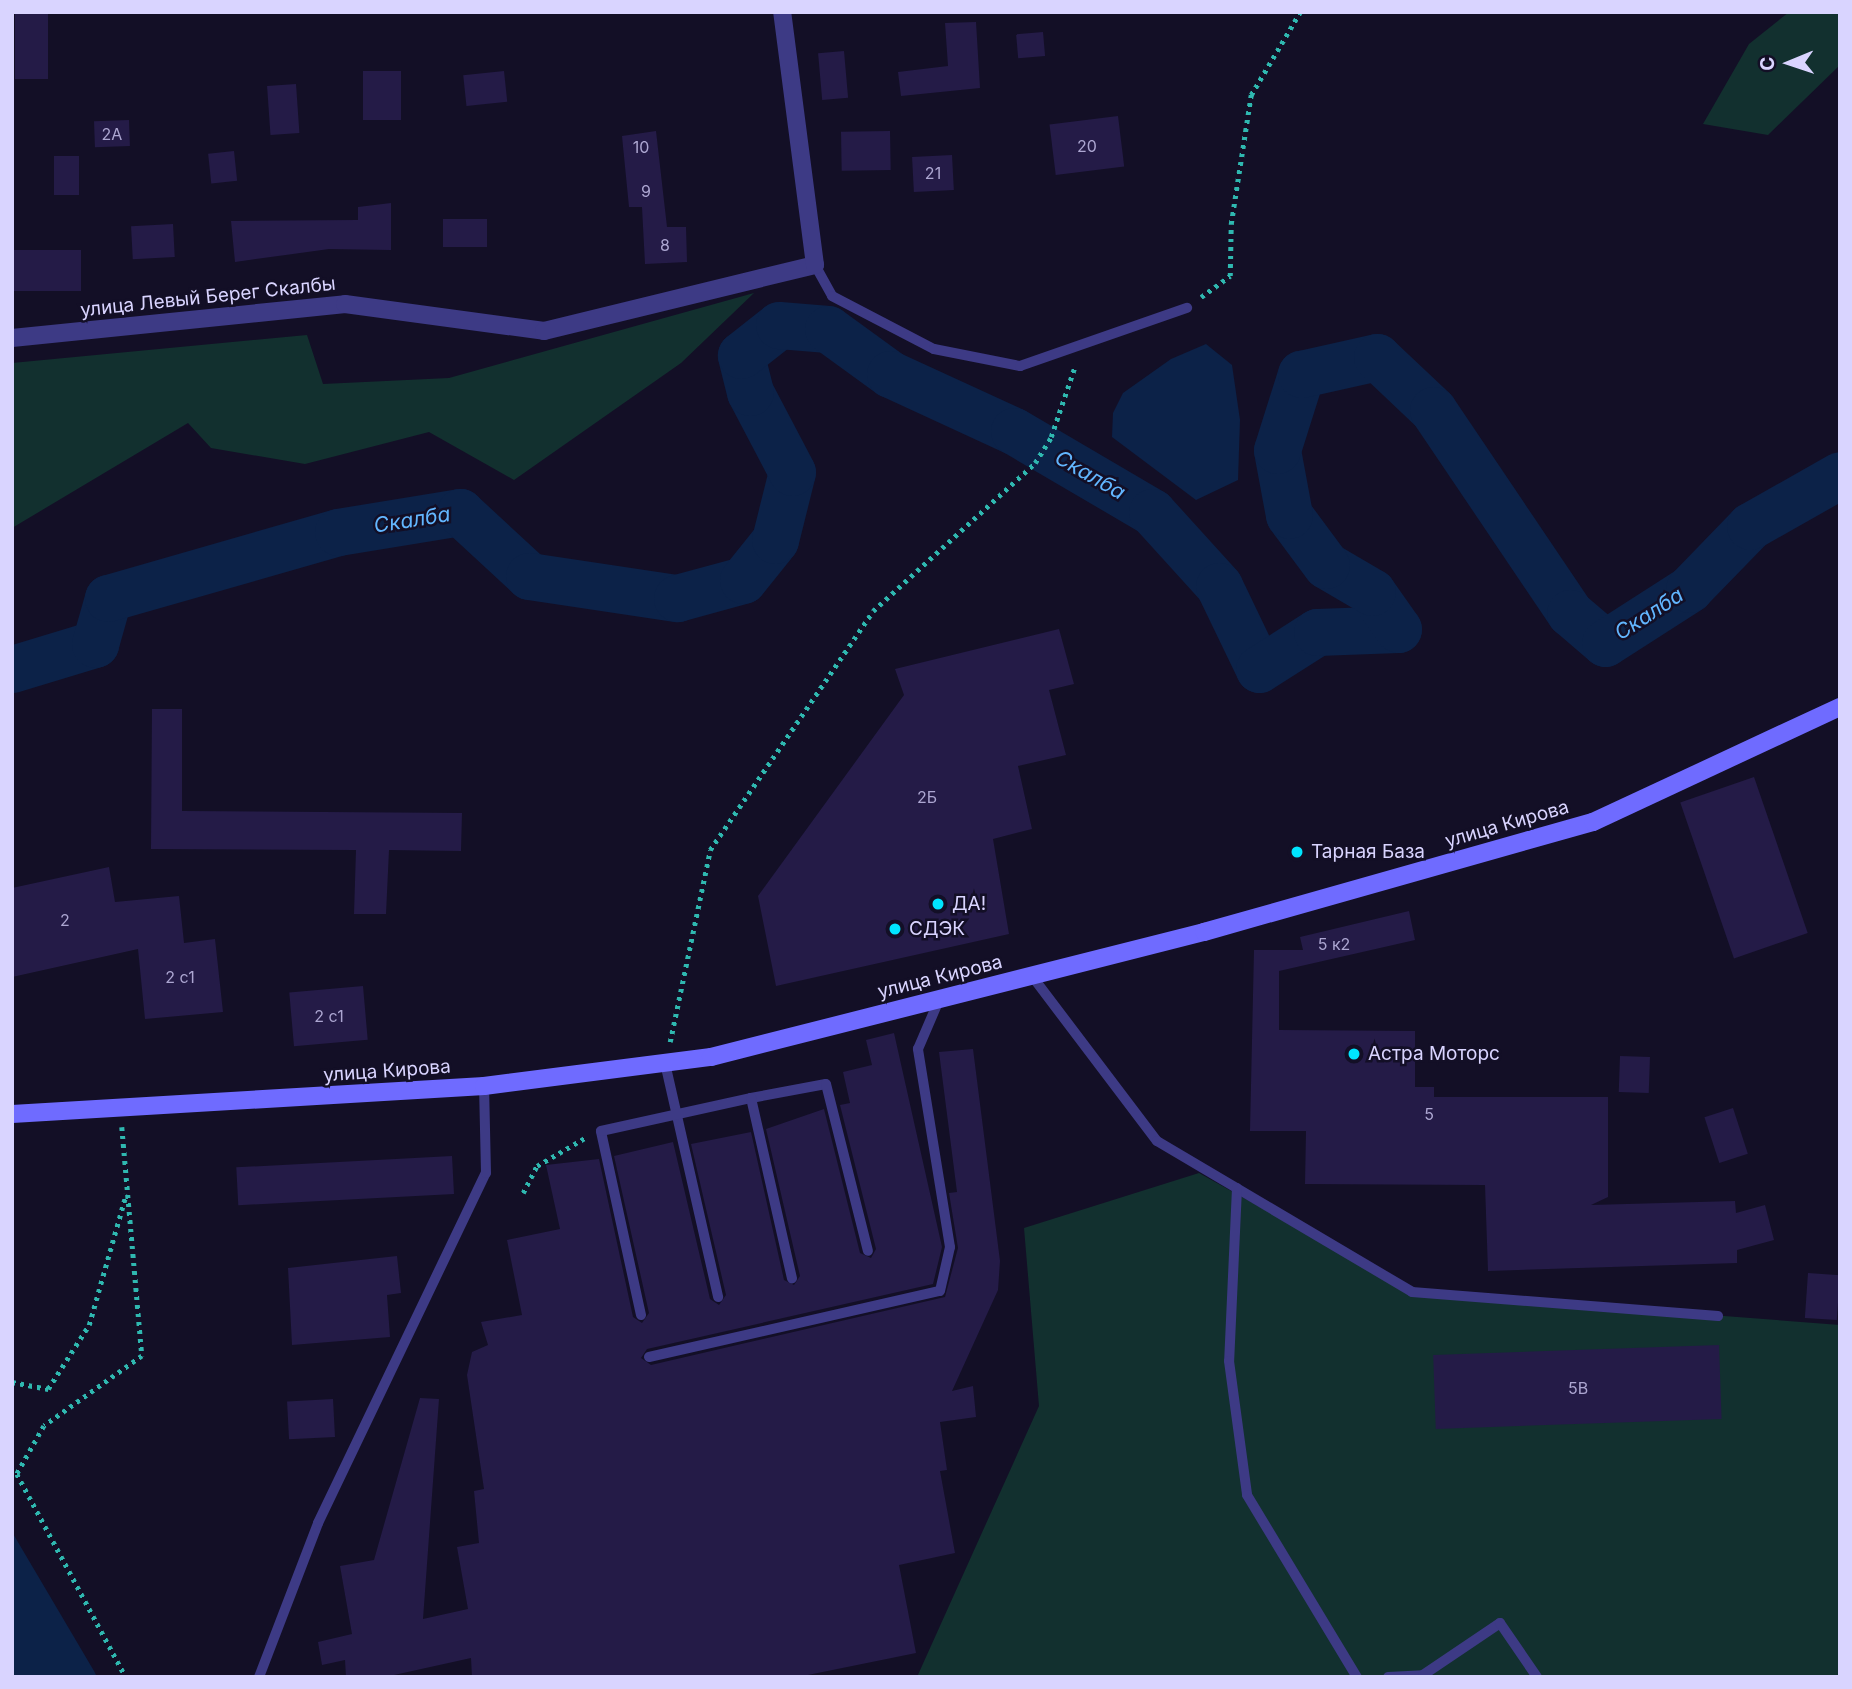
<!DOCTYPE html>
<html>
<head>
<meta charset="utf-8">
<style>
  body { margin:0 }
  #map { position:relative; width:1852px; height:1689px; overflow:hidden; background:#130f26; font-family:Inter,sans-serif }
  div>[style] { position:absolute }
  .green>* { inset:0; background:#12302f }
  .water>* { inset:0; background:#0c2248 }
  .river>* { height:47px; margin:-23.5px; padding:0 23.5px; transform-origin:23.5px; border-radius:23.5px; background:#0c2248 }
  .building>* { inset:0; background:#241b47; transform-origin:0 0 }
  .path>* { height:4.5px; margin-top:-2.25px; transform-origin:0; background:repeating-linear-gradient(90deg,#2fb8b0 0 3.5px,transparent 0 8.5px) }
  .lane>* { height:10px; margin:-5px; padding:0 5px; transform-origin:5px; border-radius:5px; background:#3d3a85 }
  .street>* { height:18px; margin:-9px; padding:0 9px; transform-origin:9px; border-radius:9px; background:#3d3a85 }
  .secondary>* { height:18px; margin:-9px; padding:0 9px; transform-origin:9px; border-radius:9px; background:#6f6bff }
  .dots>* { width:19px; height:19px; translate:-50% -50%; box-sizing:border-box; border:4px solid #130f26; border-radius:50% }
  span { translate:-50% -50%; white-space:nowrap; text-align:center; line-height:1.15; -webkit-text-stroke:5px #130f26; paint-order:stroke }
  .number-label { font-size:16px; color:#aca6d1 }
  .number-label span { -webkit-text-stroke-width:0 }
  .street-label { font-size:19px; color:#d9d4ff }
  .poi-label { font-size:19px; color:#d9d4ff }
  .left { translate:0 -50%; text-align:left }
  .water-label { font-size:21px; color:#62b6ff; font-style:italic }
  .frame { position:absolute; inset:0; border:14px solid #d9d4ff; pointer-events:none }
  .north { position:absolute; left:1754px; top:28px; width:70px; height:70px; -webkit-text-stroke:5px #130f26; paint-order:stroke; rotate:268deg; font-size:19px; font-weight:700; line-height:28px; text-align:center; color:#d9d4ff }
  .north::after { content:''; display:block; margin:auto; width:24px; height:32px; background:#d9d4ff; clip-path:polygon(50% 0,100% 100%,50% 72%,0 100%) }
</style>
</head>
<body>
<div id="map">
  <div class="green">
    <div style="clip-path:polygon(1789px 12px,1840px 12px,1840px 65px,1768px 135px,1703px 124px,1749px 44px)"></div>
    <div style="clip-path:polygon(754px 293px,681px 363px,514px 480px,429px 432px,305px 464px,211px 448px,188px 423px,12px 528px,12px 363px,307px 335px,323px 384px,449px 378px)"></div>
    <div style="clip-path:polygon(1199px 1173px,1412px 1292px,1840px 1325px,1840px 1677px,917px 1677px,1039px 1406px,1024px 1228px)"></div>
  </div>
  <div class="water">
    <div style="clip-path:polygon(1206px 344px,1232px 365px,1240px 420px,1238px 480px,1196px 500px,1112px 437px,1113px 413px,1123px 393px,1171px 359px)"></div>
    <div style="clip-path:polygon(12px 1532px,94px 1671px,97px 1677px,12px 1677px)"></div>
  </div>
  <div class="river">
    <div style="left:12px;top:669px;width:87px;rotate:-16.8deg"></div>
    <div style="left:95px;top:644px;width:48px;rotate:-74.2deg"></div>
    <div style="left:108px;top:598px;width:239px;rotate:-16deg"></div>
    <div style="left:338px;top:532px;width:124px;rotate:-9.3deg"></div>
    <div style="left:460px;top:512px;width:94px;rotate:42.8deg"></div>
    <div style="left:529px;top:576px;width:150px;rotate:8.5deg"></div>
    <div style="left:677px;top:598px;width:68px;rotate:-15.3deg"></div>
    <div style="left:743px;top:580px;width:51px;rotate:-51.3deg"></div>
    <div style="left:775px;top:540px;width:70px;rotate:-76deg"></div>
    <div style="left:792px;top:472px;width:90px;rotate:-117.7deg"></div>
    <div style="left:750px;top:392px;width:38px;rotate:-104deg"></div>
    <div style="left:741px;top:355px;width:48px;rotate:-38.3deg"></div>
    <div style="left:779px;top:325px;width:49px;rotate:4.7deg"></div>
    <div style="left:828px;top:329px;width:77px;rotate:36deg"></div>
    <div style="left:890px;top:374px;width:136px;rotate:24.7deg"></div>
    <div style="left:1014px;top:431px;width:160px;rotate:30.4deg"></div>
    <div style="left:1152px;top:512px;width:100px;rotate:47.8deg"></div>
    <div style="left:1219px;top:586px;width:92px;rotate:64.3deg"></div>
    <div style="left:1259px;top:669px;width:69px;rotate:-32.5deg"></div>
    <div style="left:1317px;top:632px;width:81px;rotate:-2.1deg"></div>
    <div style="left:1398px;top:629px;width:45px;rotate:-125.1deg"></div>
    <div style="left:1372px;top:592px;width:53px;rotate:-149.6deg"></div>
    <div style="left:1326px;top:565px;width:62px;rotate:-126.5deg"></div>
    <div style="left:1289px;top:515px;width:66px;rotate:-100.5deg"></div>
    <div style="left:1277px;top:450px;width:80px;rotate:-72.5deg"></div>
    <div style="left:1301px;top:374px;width:78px;rotate:-12.6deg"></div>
    <div style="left:1377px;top:357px;width:77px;rotate:43.4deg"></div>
    <div style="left:1433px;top:410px;width:245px;rotate:56deg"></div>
    <div style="left:1570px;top:613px;width:46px;rotate:40.6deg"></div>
    <div style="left:1605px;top:643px;width:100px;rotate:-32.7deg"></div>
    <div style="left:1689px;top:589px;width:88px;rotate:-45.9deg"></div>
    <div style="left:1750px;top:526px;width:103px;rotate:-29.5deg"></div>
  </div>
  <div class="building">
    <div style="left:15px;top:12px;width:33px;height:67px"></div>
    <div style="clip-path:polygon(976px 22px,980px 88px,901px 96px,898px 72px,948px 66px,945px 23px)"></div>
    <div style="left:1043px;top:32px;width:24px;height:27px;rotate:85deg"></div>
    <div style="left:844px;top:51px;width:47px;height:26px;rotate:85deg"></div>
    <div style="left:363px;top:71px;width:38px;height:49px"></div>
    <div style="left:504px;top:71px;width:31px;height:41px;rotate:84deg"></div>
    <div style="left:296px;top:84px;width:49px;height:29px;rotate:86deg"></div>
    <div style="left:1118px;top:116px;width:51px;height:69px;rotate:83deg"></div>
    <div style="left:129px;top:120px;width:26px;height:35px;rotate:88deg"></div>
    <div style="clip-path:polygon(656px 131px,667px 227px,686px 227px,687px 262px,645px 264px,642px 207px,629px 207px,622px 136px)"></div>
    <div style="left:890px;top:131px;width:39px;height:49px;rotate:89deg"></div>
    <div style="left:234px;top:151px;width:30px;height:26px;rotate:84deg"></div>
    <div style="left:952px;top:155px;width:35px;height:40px;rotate:87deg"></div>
    <div style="left:54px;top:156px;width:25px;height:39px"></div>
    <div style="clip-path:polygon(391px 203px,391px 250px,329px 249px,235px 262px,231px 221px,358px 220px,358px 207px)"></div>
    <div style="left:443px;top:219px;width:44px;height:28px"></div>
    <div style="left:173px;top:224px;width:33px;height:42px;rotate:87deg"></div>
    <div style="left:12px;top:250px;width:69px;height:41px"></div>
    <div style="clip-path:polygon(1059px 629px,1074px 684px,1049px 690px,1066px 755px,1018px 766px,1032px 829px,993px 839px,1009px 934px,776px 986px,758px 896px,904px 695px,895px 669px)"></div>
    <div style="clip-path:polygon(152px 709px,182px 709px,182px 811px,462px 813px,461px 851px,389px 850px,386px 914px,354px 914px,356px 850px,151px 849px)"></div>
    <div style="left:1754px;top:777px;width:165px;height:78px;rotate:71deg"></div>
    <div style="clip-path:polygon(109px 867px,115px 902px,179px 896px,184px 943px,215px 939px,223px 1012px,145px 1019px,138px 949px,12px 977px,12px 888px)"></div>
    <div style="clip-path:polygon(1409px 911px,1415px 940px,1279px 971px,1279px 1030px,1415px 1031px,1415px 1087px,1434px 1087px,1434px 1097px,1608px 1097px,1608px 1197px,1591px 1205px,1735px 1201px,1736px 1213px,1765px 1205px,1774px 1240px,1737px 1250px,1737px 1263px,1488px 1271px,1485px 1185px,1305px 1184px,1306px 1131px,1250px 1131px,1254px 950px,1303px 950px,1300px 937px)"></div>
    <div style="left:363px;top:986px;width:54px;height:74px;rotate:85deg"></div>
    <div style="clip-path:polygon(894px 1033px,942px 1247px,933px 1284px,647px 1349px,641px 1358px,651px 1365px,945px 1297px,958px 1248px,949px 1193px,957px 1192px,939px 1052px,973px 1049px,1000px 1261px,998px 1290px,952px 1391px,973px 1386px,976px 1417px,940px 1422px,947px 1470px,940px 1471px,955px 1553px,899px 1565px,916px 1653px,798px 1677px,472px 1677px,471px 1658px,385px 1677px,346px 1677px,345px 1660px,322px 1665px,318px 1642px,352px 1634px,340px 1566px,374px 1560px,420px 1398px,439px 1399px,423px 1619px,468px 1609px,457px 1547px,479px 1543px,474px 1491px,484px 1489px,467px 1375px,472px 1352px,488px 1345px,481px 1322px,522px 1315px,507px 1240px,560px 1229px,546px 1165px,599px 1159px,633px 1317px,642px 1323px,649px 1313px,614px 1156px,673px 1142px,710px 1299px,719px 1305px,726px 1295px,691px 1144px,751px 1132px,784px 1280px,794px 1285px,800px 1276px,766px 1129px,824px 1109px,860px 1253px,871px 1258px,876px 1249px,840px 1105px,850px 1103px,843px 1072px,872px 1065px,866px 1040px)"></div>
    <div style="left:1620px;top:1056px;width:30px;height:36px;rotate:2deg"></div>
    <div style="left:1733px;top:1108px;width:48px;height:30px;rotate:72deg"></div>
    <div style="left:452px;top:1156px;width:38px;height:216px;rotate:87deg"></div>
    <div style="clip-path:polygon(397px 1256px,401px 1293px,387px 1295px,390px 1337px,292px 1345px,288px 1268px)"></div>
    <div style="left:1808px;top:1273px;width:32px;height:45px;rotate:4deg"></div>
    <div style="left:1719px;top:1345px;width:74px;height:286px;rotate:88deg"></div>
    <div style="left:333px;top:1399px;width:38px;height:46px;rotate:87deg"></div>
  </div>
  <div class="path">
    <div style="left:1201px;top:297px;width:36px;rotate:-36deg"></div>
    <div style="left:1230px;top:276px;width:52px;rotate:-88.9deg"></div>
    <div style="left:1231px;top:224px;width:131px;rotate:-81.2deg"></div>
    <div style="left:1251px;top:95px;width:96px;rotate:-59.4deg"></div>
    <div style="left:670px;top:1042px;width:196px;rotate:-78.2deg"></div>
    <div style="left:710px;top:850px;width:289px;rotate:-55.7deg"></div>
    <div style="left:873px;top:611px;width:219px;rotate:-42.4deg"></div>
    <div style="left:1035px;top:463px;width:31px;rotate:-58deg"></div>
    <div style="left:1051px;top:437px;width:75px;rotate:-71.3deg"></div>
    <div style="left:122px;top:1127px;width:230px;rotate:85deg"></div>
    <div style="left:142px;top:1356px;width:120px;rotate:144.5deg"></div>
    <div style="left:44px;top:1426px;width:55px;rotate:119.4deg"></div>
    <div style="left:17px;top:1474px;width:230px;rotate:61.8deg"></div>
    <div style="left:523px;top:1193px;width:30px;rotate:-63deg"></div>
    <div style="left:537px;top:1166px;width:56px;rotate:-30.3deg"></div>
    <div style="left:12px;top:1382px;width:37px;rotate:11deg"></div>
    <div style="left:48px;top:1389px;width:76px;rotate:-57.4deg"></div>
    <div style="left:89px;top:1325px;width:136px;rotate:-74.2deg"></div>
  </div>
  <div class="lane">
    <div style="left:815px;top:265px;width:35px;rotate:61deg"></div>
    <div style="left:832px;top:296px;width:115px;rotate:27.5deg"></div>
    <div style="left:934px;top:349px;width:88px;rotate:11.2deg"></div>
    <div style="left:1020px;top:366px;width:177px;rotate:-19.2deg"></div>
    <div style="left:1032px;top:976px;width:207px;rotate:52.9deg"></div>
    <div style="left:1157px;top:1141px;width:296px;rotate:30.6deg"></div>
    <div style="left:1412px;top:1292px;width:307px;rotate:4.5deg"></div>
    <div style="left:665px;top:1063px;width:240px;rotate:77.2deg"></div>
    <div style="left:751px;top:1098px;width:76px;rotate:-10.6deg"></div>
    <div style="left:826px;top:1084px;width:172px;rotate:75.9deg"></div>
    <div style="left:1237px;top:1188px;width:173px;rotate:92.6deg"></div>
    <div style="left:1229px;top:1361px;width:135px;rotate:82.3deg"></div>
    <div style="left:1247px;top:1495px;width:213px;rotate:58.9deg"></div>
    <div style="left:641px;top:1315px;width:188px;rotate:-102.3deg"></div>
    <div style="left:601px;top:1131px;width:154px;rotate:-12.4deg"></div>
    <div style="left:751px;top:1098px;width:185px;rotate:77.2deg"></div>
    <div style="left:649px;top:1357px;width:298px;rotate:-12.8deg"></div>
    <div style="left:940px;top:1291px;width:45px;rotate:-77.2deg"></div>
    <div style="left:950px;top:1247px;width:201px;rotate:-99.2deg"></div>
    <div style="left:918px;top:1049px;width:53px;rotate:-66.8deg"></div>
    <div style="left:259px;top:1677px;width:165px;rotate:-69deg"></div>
    <div style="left:318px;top:1523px;width:388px;rotate:-64.4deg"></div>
    <div style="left:486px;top:1173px;width:87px;rotate:-91.3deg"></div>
    <div style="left:1388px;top:1677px;width:35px;rotate:-3deg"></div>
    <div style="left:1423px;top:1675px;width:93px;rotate:-34deg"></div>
    <div style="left:1500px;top:1623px;width:65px;rotate:55.6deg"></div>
  </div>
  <div class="street">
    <div style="left:12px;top:338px;width:335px;rotate:-5.8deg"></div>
    <div style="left:345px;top:304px;width:201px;rotate:7.7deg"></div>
    <div style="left:544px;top:331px;width:279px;rotate:-13.7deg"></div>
    <div style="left:815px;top:265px;width:255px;rotate:-97.4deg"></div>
  </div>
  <div class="secondary">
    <div style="left:12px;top:1114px;width:473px;rotate:-3.4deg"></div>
    <div style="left:484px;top:1086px;width:229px;rotate:-7.3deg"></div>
    <div style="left:711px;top:1057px;width:509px;rotate:-14.23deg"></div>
    <div style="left:1204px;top:932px;width:404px;rotate:-15.8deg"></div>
    <div style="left:1593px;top:822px;width:272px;rotate:-25deg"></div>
  </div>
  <div class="dots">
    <div style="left:1297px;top:852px;background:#00e5ff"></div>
    <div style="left:938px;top:904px;background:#00e5ff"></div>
    <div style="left:895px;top:929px;background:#00e5ff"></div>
    <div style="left:1354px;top:1054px;background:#00e5ff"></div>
  </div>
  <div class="number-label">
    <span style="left:112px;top:134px">2А</span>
    <span style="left:1087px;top:146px">20</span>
    <span style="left:641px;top:147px">10</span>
    <span style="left:933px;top:173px">21</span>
    <span style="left:646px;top:191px">9</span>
    <span style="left:665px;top:245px">8</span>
    <span style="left:927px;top:797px">2Б</span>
    <span style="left:65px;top:920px">2</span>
    <span style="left:1334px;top:944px">5 к2</span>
    <span style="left:180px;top:977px">2 с1</span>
    <span style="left:329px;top:1016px">2 с1</span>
    <span style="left:1429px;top:1114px">5</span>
    <span style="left:1578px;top:1388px">5В</span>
  </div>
  <div class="street-label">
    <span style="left:208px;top:297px;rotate:-6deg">улица Левый Берег Скалбы</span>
    <span style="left:1507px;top:824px;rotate:-16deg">улица Кирова</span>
    <span style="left:940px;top:977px;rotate:-14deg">улица Кирова</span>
    <span style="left:387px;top:1071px;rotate:-4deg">улица Кирова</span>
  </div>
  <div class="poi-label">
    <span class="left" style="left:1311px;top:852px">Тарная База</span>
    <span class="left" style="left:952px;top:904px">ДА!</span>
    <span class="left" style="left:909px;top:929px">СДЭК</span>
    <span class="left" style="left:1368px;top:1054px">Астра Моторс</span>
  </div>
  <div class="water-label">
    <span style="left:1090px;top:475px;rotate:30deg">Скалба</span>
    <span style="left:412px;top:520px;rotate:-9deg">Скалба</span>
    <span style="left:1649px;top:614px;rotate:-33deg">Скалба</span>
  </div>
  <div class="frame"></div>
  <div class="north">С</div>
</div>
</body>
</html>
